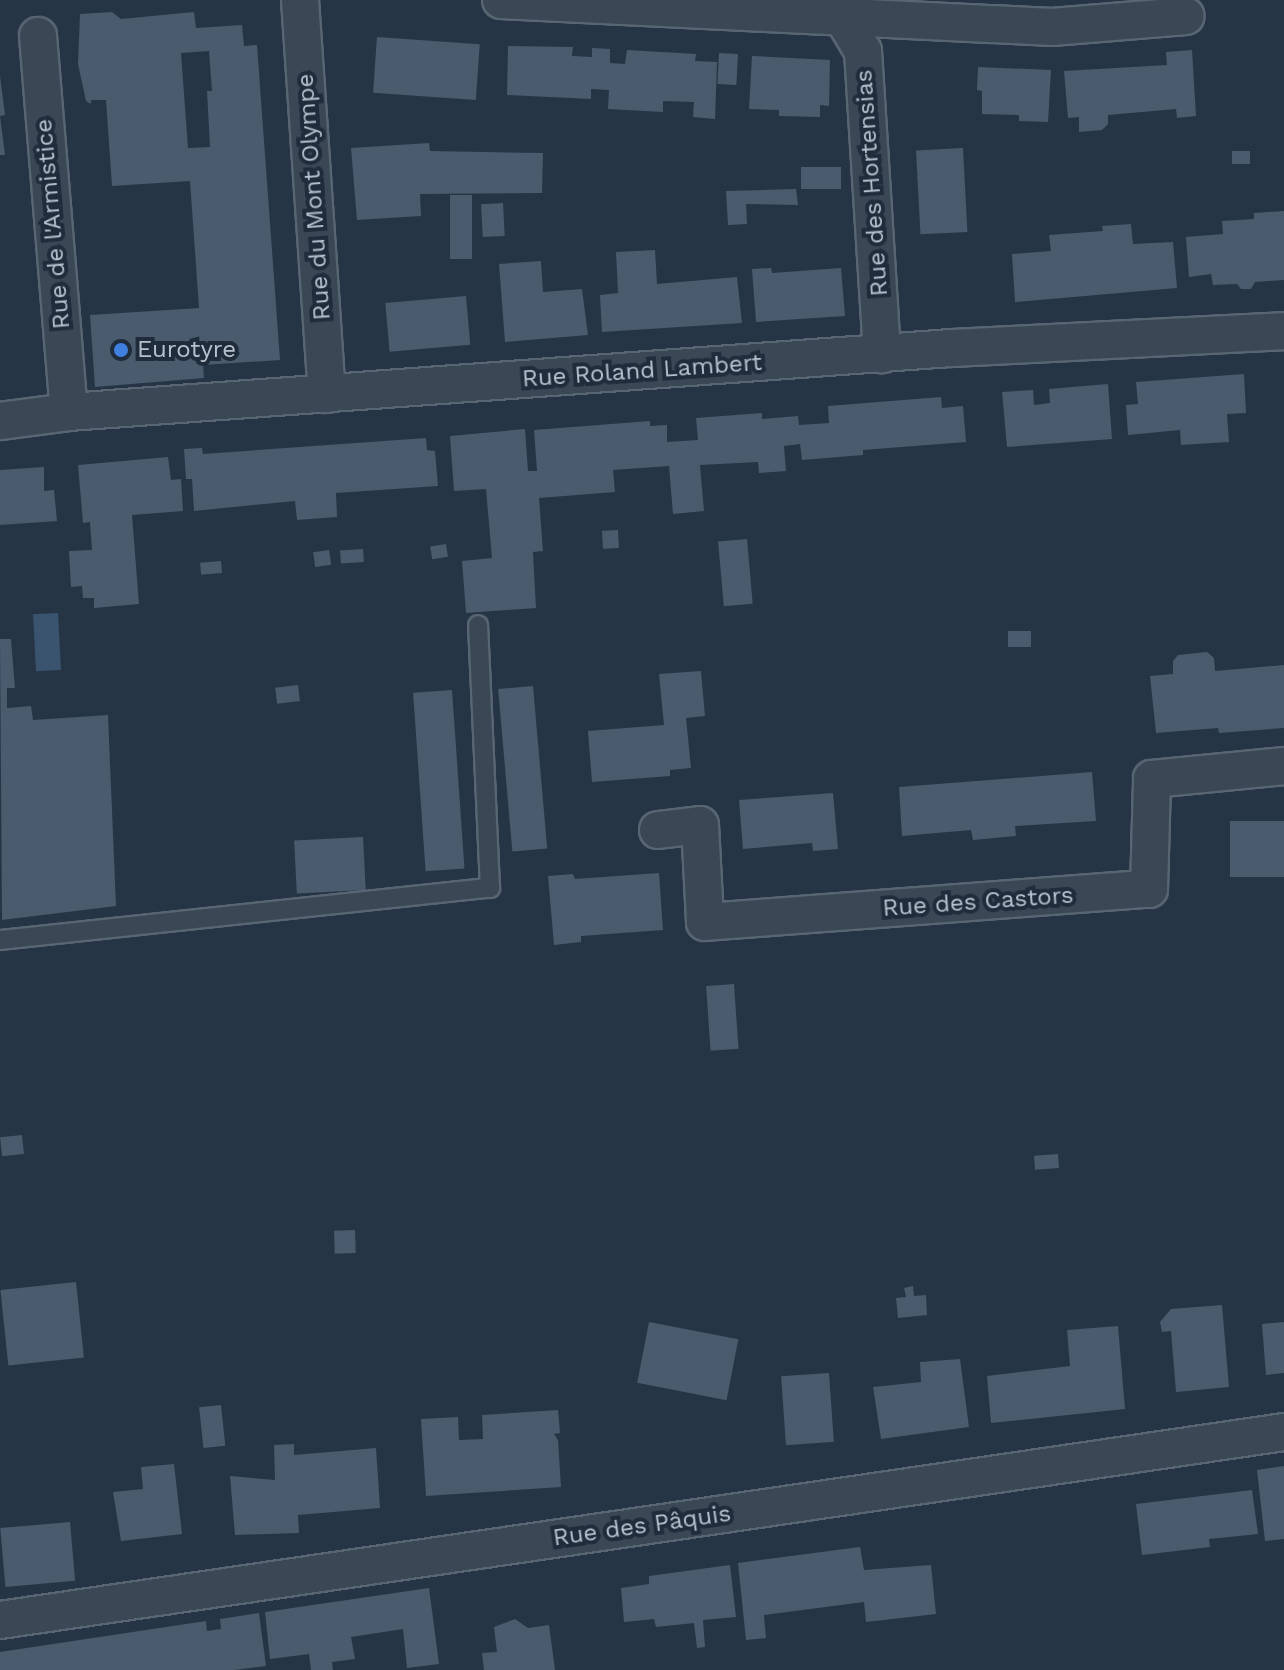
<!DOCTYPE html>
<html>
<head>
<meta charset="utf-8">
<style>
  body { margin:0 }
  #map { position:relative; width:1284px; height:1670px; overflow:hidden; background:#263546; font-family:"Work Sans",sans-serif }
  div>[style] { position:absolute }
  .water>* { inset:0; background:#3a546f; transform-origin:0 0 }
  .building>* { inset:0; background:#495b6c; transform-origin:0 0 }
  .roads { filter:drop-shadow(2px 0 #596572) drop-shadow(-2px 0 #596572) drop-shadow(0 2px #596572) drop-shadow(0 -2px #596572) }
  .lane>* { height:18px; margin:-9px; padding:0 9px; transform-origin:9px; border-radius:9px; background:#3a4755 }
  .street>* { height:36px; margin:-18px; padding:0 18px; transform-origin:18px; border-radius:18px; background:#3a4755 }
  .dots>* { width:22px; height:22px; translate:-50% -50%; box-sizing:border-box; border:4px solid #1f2c3b; border-radius:50% }
  span { translate:-50% -50%; white-space:nowrap; text-align:center; line-height:1.15; -webkit-text-stroke:8px #1f2c3b; paint-order:stroke }
  .street-label { font-size:24px; color:#b8c2ce }
  .poi-label { font-size:24px; color:#b8c2ce }
  .left { translate:0 -50%; text-align:left }
</style>
</head>
<body>
<div id="map">
  <div class="water">
    <div style="left:58px;top:613px;width:57px;height:25px;rotate:87deg"></div>
  </div>
  <div class="building">
    <div style="clip-path:polygon(evenodd,112px 12px,121px 19px,194px 12px,196px 28px,242px 25px,244px 46px,257px 45px,280px 360px,203px 365px,204px 378px,95px 387px,90px 315px,199px 308px,190px 181px,112px 186px,106px 100px,91px 100px,91px 104px,86px 101px,78px 64px,80px 14px,112px 12px,209px 51px,212px 91px,207px 91px,210px 147px,188px 148px,181px 53px,209px 51px)"></div>
    <div style="left:377px;top:37px;width:103px;height:56px;rotate:4deg"></div>
    <div style="clip-path:polygon(508px 46px,573px 47px,572px 56px,592px 57px,592px 48px,610px 49px,610px 63px,625px 64px,627px 50px,696px 54px,695px 61px,717px 62px,715px 119px,693px 117px,694px 102px,663px 101px,663px 112px,608px 109px,609px 90px,591px 89px,591px 99px,507px 95px)"></div>
    <div style="clip-path:polygon(1192px 50px,1196px 116px,1177px 118px,1176px 109px,1108px 115px,1108px 124px,1102px 130px,1079px 132px,1079px 117px,1068px 118px,1064px 71px,1167px 65px,1166px 52px)"></div>
    <div style="left:719px;top:53px;width:19px;height:31px;rotate:3deg"></div>
    <div style="clip-path:polygon(752px 56px,830px 60px,829px 106px,820px 105px,820px 117px,779px 116px,779px 110px,749px 109px)"></div>
    <div style="clip-path:polygon(978px 67px,1051px 70px,1048px 122px,1019px 121px,1019px 115px,982px 114px,982px 91px,977px 90px)"></div>
    <div style="clip-path:polygon(0 76px,5px 115px,0 116px,5px 155px,0 155px)"></div>
    <div style="clip-path:polygon(429px 143px,430px 151px,543px 153px,542px 193px,420px 194px,421px 216px,357px 220px,351px 148px)"></div>
    <div style="left:963px;top:148px;width:84px;height:47px;rotate:87deg"></div>
    <div style="left:1250px;top:151px;width:13px;height:18px;rotate:90deg"></div>
    <div style="left:801px;top:167px;width:40px;height:22px"></div>
    <div style="clip-path:polygon(796px 189px,798px 205px,746px 204px,747px 224px,728px 225px,726px 191px)"></div>
    <div style="left:450px;top:195px;width:22px;height:64px"></div>
    <div style="left:503px;top:203px;width:33px;height:22px;rotate:87deg"></div>
    <div style="clip-path:polygon(1284px 211px,1284px 280px,1255px 282px,1251px 289px,1241px 289px,1237px 284px,1213px 285px,1211px 274px,1189px 277px,1186px 237px,1223px 234px,1222px 221px,1254px 219px,1254px 213px)"></div>
    <div style="clip-path:polygon(1131px 224px,1133px 244px,1173px 242px,1177px 288px,1015px 302px,1012px 254px,1051px 251px,1049px 235px,1103px 231px,1102px 226px)"></div>
    <div style="clip-path:polygon(655px 250px,657px 284px,737px 277px,742px 323px,602px 332px,600px 295px,618px 293px,616px 252px)"></div>
    <div style="clip-path:polygon(541px 261px,543px 292px,582px 289px,588px 335px,505px 342px,499px 264px)"></div>
    <div style="clip-path:polygon(771px 268px,772px 273px,841px 268px,845px 316px,756px 322px,752px 269px)"></div>
    <div style="left:466px;top:296px;width:49px;height:81px;rotate:85deg"></div>
    <div style="clip-path:polygon(1244px 374px,1246px 413px,1227px 414px,1229px 442px,1181px 445px,1180px 430px,1128px 435px,1126px 405px,1138px 404px,1136px 382px)"></div>
    <div style="clip-path:polygon(1108px 384px,1112px 439px,1007px 447px,1002px 392px,1033px 390px,1034px 405px,1050px 403px,1049px 389px)"></div>
    <div style="clip-path:polygon(941px 397px,942px 408px,963px 406px,966px 442px,863px 450px,863px 455px,802px 460px,800px 444px,784px 446px,786px 471px,759px 473px,758px 462px,700px 465px,704px 511px,673px 514px,669px 466px,613px 470px,615px 492px,539px 498px,543px 551px,533px 552px,536px 608px,466px 613px,462px 561px,492px 558px,486px 489px,454px 491px,450px 436px,525px 429px,528px 471px,537px 471px,534px 430px,650px 421px,650px 426px,667px 425px,667px 442px,698px 440px,696px 418px,762px 413px,762px 419px,798px 416px,799px 425px,829px 423px,828px 406px)"></div>
    <div style="clip-path:polygon(426px 438px,427px 450px,435px 451px,438px 486px,336px 493px,337px 517px,297px 520px,295px 501px,194px 511px,192px 479px,186px 479px,184px 449px,202px 448px,203px 454px)"></div>
    <div style="clip-path:polygon(168px 457px,171px 480px,181px 479px,183px 511px,132px 515px,139px 604px,94px 608px,94px 598px,83px 598px,82px 586px,71px 587px,69px 551px,92px 550px,90px 522px,83px 523px,78px 465px)"></div>
    <div style="clip-path:polygon(44px 467px,44px 491px,54px 490px,57px 521px,0 525px,0 470px)"></div>
    <div style="left:618px;top:530px;width:18px;height:16px;rotate:87deg"></div>
    <div style="left:747px;top:539px;width:65px;height:29px;rotate:85deg"></div>
    <div style="left:446px;top:544px;width:13px;height:16px;rotate:81deg"></div>
    <div style="left:363px;top:549px;width:13px;height:23px;rotate:86deg"></div>
    <div style="left:329px;top:550px;width:15px;height:16px;rotate:82deg"></div>
    <div style="left:221px;top:561px;width:12px;height:21px;rotate:85deg"></div>
    <div style="left:1031px;top:631px;width:16px;height:23px;rotate:90deg"></div>
    <div style="clip-path:polygon(0 639px,11px 639px,15px 688px,7px 688px,7px 708px,31px 706px,33px 720px,108px 715px,116px 906px,2px 920px)"></div>
    <div style="clip-path:polygon(1207px 652px,1214px 658px,1215px 671px,1284px 665px,1284px 728px,1219px 733px,1218px 728px,1156px 733px,1150px 676px,1173px 674px,1173px 661px,1178px 655px)"></div>
    <div style="clip-path:polygon(701px 671px,705px 716px,686px 718px,691px 768px,670px 770px,670px 776px,592px 782px,588px 731px,664px 725px,659px 674px)"></div>
    <div style="left:298px;top:685px;width:16px;height:23px;rotate:83deg"></div>
    <div style="left:533px;top:686px;width:163px;height:35px;rotate:85deg"></div>
    <div style="left:452px;top:690px;width:179px;height:39px;rotate:86deg"></div>
    <div style="clip-path:polygon(1092px 772px,1096px 821px,1015px 826px,1016px 836px,973px 840px,971px 830px,902px 836px,899px 787px)"></div>
    <div style="clip-path:polygon(833px 793px,838px 849px,813px 851px,812px 843px,743px 849px,739px 800px)"></div>
    <div style="left:1284px;top:821px;width:56px;height:54px;rotate:90deg"></div>
    <div style="left:363px;top:837px;width:53px;height:69px;rotate:87deg"></div>
    <div style="clip-path:polygon(659px 873px,663px 930px,581px 936px,581px 942px,554px 945px,548px 876px,573px 874px,575px 879px)"></div>
    <div style="left:734px;top:984px;width:65px;height:28px;rotate:86deg"></div>
    <div style="left:22px;top:1135px;width:19px;height:22px;rotate:84deg"></div>
    <div style="left:1058px;top:1154px;width:14px;height:24px;rotate:86deg"></div>
    <div style="left:355px;top:1230px;width:23px;height:21px;rotate:88deg"></div>
    <div style="left:76px;top:1282px;width:76px;height:76px;rotate:84deg"></div>
    <div style="clip-path:polygon(913px 1286px,914px 1296px,926px 1295px,927px 1315px,898px 1318px,896px 1298px,906px 1297px,904px 1288px)"></div>
    <div style="clip-path:polygon(1222px 1305px,1229px 1387px,1176px 1392px,1171px 1331px,1162px 1332px,1160px 1322px,1171px 1309px)"></div>
    <div style="left:649px;top:1322px;width:91px;height:62px;rotate:11deg"></div>
    <div style="clip-path:polygon(1284px 1322px,1284px 1373px,1266px 1375px,1262px 1324px)"></div>
    <div style="clip-path:polygon(1118px 1326px,1125px 1409px,991px 1423px,987px 1376px,1070px 1366px,1067px 1330px)"></div>
    <div style="clip-path:polygon(960px 1359px,969px 1427px,881px 1439px,873px 1387px,921px 1382px,920px 1362px)"></div>
    <div style="left:829px;top:1373px;width:69px;height:48px;rotate:86deg"></div>
    <div style="left:221px;top:1405px;width:41px;height:22px;rotate:84deg"></div>
    <div style="clip-path:polygon(558px 1410px,560px 1433px,554px 1434px,558px 1440px,561px 1487px,426px 1496px,421px 1419px,458px 1417px,459px 1440px,483px 1439px,482px 1415px)"></div>
    <div style="clip-path:polygon(294px 1444px,294px 1455px,376px 1448px,380px 1508px,298px 1515px,299px 1533px,235px 1535px,230px 1476px,275px 1480px,274px 1445px)"></div>
    <div style="clip-path:polygon(174px 1464px,182px 1534px,121px 1541px,113px 1492px,143px 1489px,141px 1467px)"></div>
    <div style="clip-path:polygon(1284px 1466px,1284px 1539px,1265px 1541px,1257px 1470px)"></div>
    <div style="clip-path:polygon(1252px 1490px,1258px 1534px,1209px 1539px,1210px 1547px,1142px 1555px,1136px 1504px)"></div>
    <div style="left:70px;top:1522px;width:59px;height:70px;rotate:85deg"></div>
    <div style="clip-path:polygon(860px 1547px,864px 1570px,931px 1565px,936px 1614px,866px 1622px,864px 1602px,764px 1615px,766px 1638px,746px 1640px,738px 1563px)"></div>
    <div style="clip-path:polygon(730px 1565px,736px 1617px,703px 1620px,705px 1647px,697px 1648px,694px 1623px,656px 1627px,654px 1619px,624px 1622px,621px 1588px,649px 1584px,649px 1576px)"></div>
    <div style="clip-path:polygon(429px 1588px,439px 1664px,407px 1668px,403px 1629px,351px 1637px,355px 1659px,332px 1662px,333px 1670px,311px 1670px,309px 1654px,270px 1659px,265px 1612px)"></div>
    <div style="clip-path:polygon(259px 1613px,266px 1666px,234px 1670px,0 1670px,0 1652px,206px 1621px,207px 1631px,221px 1629px,220px 1619px)"></div>
    <div style="clip-path:polygon(515px 1619px,528px 1628px,549px 1625px,555px 1670px,484px 1670px,482px 1653px,497px 1652px,494px 1627px)"></div>
  </div>
  <div class="roads">
    <div class="lane">
      <div style="left:0;top:940px;width:493px;rotate:-6.1deg"></div>
      <div style="left:490px;top:888px;width:263px;rotate:-92.6deg"></div>
    </div>
    <div class="street">
      <div style="left:300px;top:0;width:395px;rotate:86.1deg"></div>
      <div style="left:501px;top:0;width:552px;rotate:2.81deg"></div>
      <div style="left:1052px;top:27px;width:134px;rotate:-4.7deg"></div>
      <div style="left:843px;top:18px;width:39px;rotate:59deg"></div>
      <div style="left:863px;top:51px;width:304px;rotate:86.4deg"></div>
      <div style="left:38px;top:36px;width:377px;rotate:85.3deg"></div>
      <div style="left:0;top:421px;width:70px;rotate:-7.4deg"></div>
      <div style="left:69px;top:412px;width:884px;rotate:-4.15deg"></div>
      <div style="left:951px;top:348px;width:333px;rotate:-2.9deg"></div>
      <div style="left:658px;top:830px;width:42px;rotate:-6.8deg"></div>
      <div style="left:700px;top:825px;width:97px;rotate:87deg"></div>
      <div style="left:705px;top:922px;width:445px;rotate:-4.3deg"></div>
      <div style="left:1149px;top:889px;width:110px;rotate:-88.4deg"></div>
      <div style="left:1152px;top:779px;width:133px;rotate:-5.6deg"></div>
      <div style="left:0;top:1620px;width:1298px;rotate:-8.33deg"></div>
    </div>
  </div>
  <div class="dots">
    <div style="left:121px;top:350px;background:#3f7fe0"></div>
  </div>
  <div class="street-label">
    <span style="left:872px;top:183px;rotate:-94deg">Rue des Hortensias</span>
    <span style="left:314px;top:197px;rotate:-94deg">Rue du Mont Olympe</span>
    <span style="left:53px;top:224px;rotate:-95deg">Rue de l'Armistice</span>
    <span style="left:642px;top:371px;rotate:-4deg">Rue Roland Lambert</span>
    <span style="left:978px;top:902px;rotate:-4deg">Rue des Castors</span>
    <span style="left:642px;top:1526px;rotate:-8deg">Rue des Pâquis</span>
  </div>
  <div class="poi-label">
    <span class="left" style="left:137px;top:350px">Eurotyre</span>
  </div>
</div>
</body>
</html>
